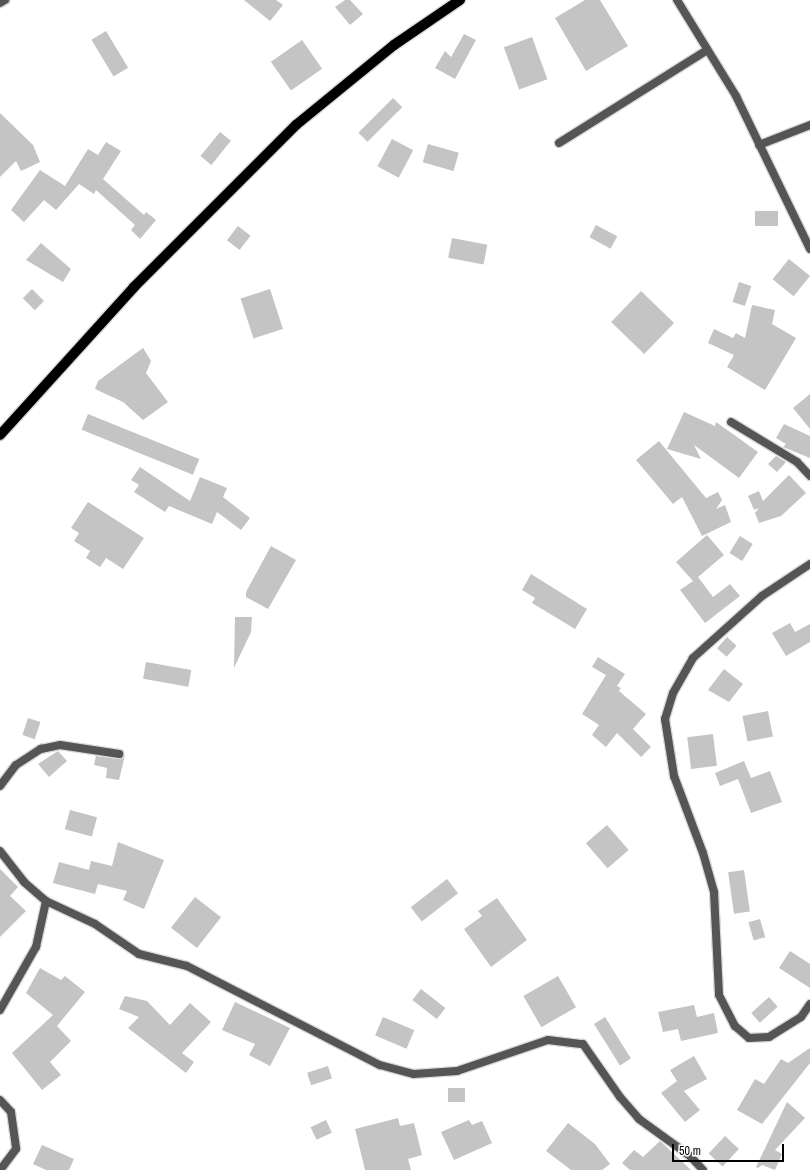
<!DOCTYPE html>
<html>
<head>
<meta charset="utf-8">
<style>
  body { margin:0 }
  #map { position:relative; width:810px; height:1170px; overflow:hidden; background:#fff; font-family:"Archivo Narrow",sans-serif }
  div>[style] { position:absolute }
  .building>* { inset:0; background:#c4c4c4; transform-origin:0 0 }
  .roads { filter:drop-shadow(1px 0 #dbdbdb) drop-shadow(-1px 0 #dbdbdb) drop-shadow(0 1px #dbdbdb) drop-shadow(0 -1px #dbdbdb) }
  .street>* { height:8px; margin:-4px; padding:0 4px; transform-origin:4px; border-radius:4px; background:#555 }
  .primary>* { height:10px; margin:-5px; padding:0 5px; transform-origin:5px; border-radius:5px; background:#000 }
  span { translate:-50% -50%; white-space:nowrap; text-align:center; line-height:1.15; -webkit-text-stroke:3px #fff; paint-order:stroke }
  .scale { position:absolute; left:672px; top:1144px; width:112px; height:18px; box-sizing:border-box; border:2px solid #000; border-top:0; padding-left:5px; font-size:12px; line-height:14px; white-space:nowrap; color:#000; -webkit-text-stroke:3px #fff; paint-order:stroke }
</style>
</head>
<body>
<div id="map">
  <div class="building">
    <div style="clip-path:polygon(244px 0,276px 0,283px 5px,270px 21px)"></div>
    <div style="clip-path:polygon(345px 0,350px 0,363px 14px,350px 25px,335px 7px)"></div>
    <div style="clip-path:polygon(585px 0,600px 0,628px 46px,586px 71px,555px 18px)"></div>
    <div style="left:106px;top:31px;width:43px;height:17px;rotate:59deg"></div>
    <div style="clip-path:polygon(464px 34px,476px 40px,455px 79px,435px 68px,445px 51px,451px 57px)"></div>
    <div style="left:532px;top:37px;width:45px;height:30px;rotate:70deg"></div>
    <div style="left:302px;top:40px;width:35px;height:38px;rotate:55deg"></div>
    <div style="left:393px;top:98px;width:13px;height:49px;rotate:45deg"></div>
    <div style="clip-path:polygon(0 113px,33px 145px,40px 162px,21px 171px,16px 161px,0 177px)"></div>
    <div style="left:220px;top:132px;width:14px;height:31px;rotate:39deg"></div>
    <div style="left:392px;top:139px;width:24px;height:31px;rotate:28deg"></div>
    <div style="clip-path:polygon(106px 142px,121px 151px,103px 179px,144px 215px,146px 212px,156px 220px,140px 239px,131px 230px,135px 225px,96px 190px,94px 194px,79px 184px,56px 210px,44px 200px,24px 222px,11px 210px,40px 170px,65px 186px,88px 149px,98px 155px)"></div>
    <div style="left:428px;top:144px;width:32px;height:19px;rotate:16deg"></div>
    <div style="left:755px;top:211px;width:23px;height:15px"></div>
    <div style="left:596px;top:225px;width:24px;height:14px;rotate:28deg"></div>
    <div style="left:238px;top:226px;width:16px;height:18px;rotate:38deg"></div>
    <div style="left:452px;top:238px;width:36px;height:20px;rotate:11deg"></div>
    <div style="clip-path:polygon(41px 243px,71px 269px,63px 282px,26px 260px)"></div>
    <div style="left:789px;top:259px;width:27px;height:26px;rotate:39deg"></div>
    <div style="left:739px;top:282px;width:13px;height:21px;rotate:18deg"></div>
    <div style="left:32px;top:289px;width:17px;height:13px;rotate:45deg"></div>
    <div style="left:270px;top:289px;width:42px;height:31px;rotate:72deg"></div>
    <div style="left:641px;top:291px;width:46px;height:43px;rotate:44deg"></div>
    <div style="clip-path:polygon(752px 305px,775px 310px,772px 324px,796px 338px,765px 390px,727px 367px,734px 355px,708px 343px,714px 329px,733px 338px,736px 333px,745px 338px)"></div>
    <div style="clip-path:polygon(143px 348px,151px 361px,146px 373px,168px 402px,143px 420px,123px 402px,95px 389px,98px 381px)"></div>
    <div style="clip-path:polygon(810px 394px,810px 429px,793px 408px)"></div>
    <div style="clip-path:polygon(684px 412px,715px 426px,716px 422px,758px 452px,739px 478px,694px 445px,701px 459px,667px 449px)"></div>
    <div style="left:88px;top:414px;width:120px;height:17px;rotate:22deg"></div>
    <div style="clip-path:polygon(784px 424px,810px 436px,810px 458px,783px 447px,786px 444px,776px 438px)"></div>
    <div style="clip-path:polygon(659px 441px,706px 498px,718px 492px,722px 500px,716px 509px,725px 505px,731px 522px,702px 536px,682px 497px,673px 504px,636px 460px)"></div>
    <div style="clip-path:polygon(776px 456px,786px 462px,777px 472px,768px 464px)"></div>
    <div style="clip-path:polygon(140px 467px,190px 501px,200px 477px,227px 488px,223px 497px,250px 518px,241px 530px,217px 512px,212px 524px,169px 506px,165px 512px,134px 492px,139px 485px,131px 480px)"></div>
    <div style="clip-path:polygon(789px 475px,806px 493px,781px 516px,759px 523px,755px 513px,759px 508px,754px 510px,748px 496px,759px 491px,763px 501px)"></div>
    <div style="clip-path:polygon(88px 502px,144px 538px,123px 569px,106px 558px,100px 567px,86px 558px,90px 551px,74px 541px,79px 533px,71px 528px)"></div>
    <div style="clip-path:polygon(707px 535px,724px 555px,698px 577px,713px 597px,730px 584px,740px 596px,705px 623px,680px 590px,693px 581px,676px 562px)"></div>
    <div style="left:740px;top:536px;width:15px;height:20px;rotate:32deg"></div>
    <div style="clip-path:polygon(271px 546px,296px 560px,268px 609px,246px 597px,246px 592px)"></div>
    <div style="clip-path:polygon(531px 574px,587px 609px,575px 629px,532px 603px,535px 598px,522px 590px)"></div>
    <div style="clip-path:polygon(235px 617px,252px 617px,251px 632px,234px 668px)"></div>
    <div style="clip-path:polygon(790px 623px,795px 632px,810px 624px,810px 642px,786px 656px,772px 633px)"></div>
    <div style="left:727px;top:637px;width:13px;height:15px;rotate:42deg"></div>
    <div style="clip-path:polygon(598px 657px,625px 674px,617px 686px,621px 688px,619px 691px,646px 714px,633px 729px,651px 747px,641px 757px,617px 733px,606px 747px,592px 735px,599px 725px,582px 714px,606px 675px,592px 667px)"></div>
    <div style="left:146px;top:662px;width:46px;height:17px;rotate:10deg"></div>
    <div style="clip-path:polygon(724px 669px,743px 684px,729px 702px,708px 690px)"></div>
    <div style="left:768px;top:711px;width:26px;height:26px;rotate:79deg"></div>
    <div style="left:28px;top:718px;width:13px;height:18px;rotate:18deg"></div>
    <div style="left:713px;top:734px;width:32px;height:26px;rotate:83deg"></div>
    <div style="clip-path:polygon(58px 751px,67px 761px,49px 777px,38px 764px)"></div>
    <div style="clip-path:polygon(125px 755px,119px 780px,106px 778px,107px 768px,94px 765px,96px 756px,119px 759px)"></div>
    <div style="clip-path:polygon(744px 761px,751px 778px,770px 771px,782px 802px,751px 813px,738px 779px,720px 786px,715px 773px)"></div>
    <div style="left:70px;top:810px;width:28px;height:20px;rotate:15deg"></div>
    <div style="left:607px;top:825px;width:33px;height:28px;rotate:49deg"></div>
    <div style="clip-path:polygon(118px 842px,164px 860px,144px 909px,123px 900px,127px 891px,98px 884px,95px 894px,53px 883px,59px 862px,89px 870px,91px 861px,112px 866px)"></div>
    <div style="clip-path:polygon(0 869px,18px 887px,10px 896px,26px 911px,0 937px)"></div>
    <div style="left:744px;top:870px;width:42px;height:16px;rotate:82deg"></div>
    <div style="left:447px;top:879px;width:18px;height:46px;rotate:52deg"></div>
    <div style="left:195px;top:897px;width:33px;height:39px;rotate:38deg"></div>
    <div style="clip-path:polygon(497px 898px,527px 940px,491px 967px,464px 929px,482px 916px,478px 911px)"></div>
    <div style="left:760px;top:919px;width:19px;height:12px;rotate:74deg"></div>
    <div style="clip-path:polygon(790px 951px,810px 964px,810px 988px,779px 968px)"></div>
    <div style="clip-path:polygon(40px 968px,61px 980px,65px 976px,85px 992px,57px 1026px,71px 1041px,50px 1062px,61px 1075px,42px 1090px,12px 1053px,53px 1015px,26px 993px)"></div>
    <div style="left:558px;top:976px;width:36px;height:40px;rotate:60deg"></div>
    <div style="left:421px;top:989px;width:31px;height:14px;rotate:38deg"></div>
    <div style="clip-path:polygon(125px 996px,147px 1001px,170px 1025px,190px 1003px,211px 1022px,182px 1053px,194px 1062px,186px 1073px,128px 1028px,139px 1017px,119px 1009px)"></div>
    <div style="left:769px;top:997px;width:13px;height:24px;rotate:48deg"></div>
    <div style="clip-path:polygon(235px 1002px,290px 1028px,270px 1066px,249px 1055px,255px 1044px,222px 1030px)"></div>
    <div style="clip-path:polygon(694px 1005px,697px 1017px,714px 1013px,718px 1033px,681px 1041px,678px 1029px,663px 1032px,658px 1012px)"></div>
    <div style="left:383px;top:1017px;width:34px;height:20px;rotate:23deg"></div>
    <div style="left:605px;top:1017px;width:49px;height:13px;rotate:58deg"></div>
    <div style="clip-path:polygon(810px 1048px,810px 1063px,762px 1124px,737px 1110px,755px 1079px,764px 1084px,781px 1059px,788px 1063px)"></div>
    <div style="clip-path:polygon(694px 1056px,707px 1079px,684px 1091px,700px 1110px,685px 1122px,661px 1093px,677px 1081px,670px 1070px)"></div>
    <div style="left:328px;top:1066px;width:13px;height:22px;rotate:72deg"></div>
    <div style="left:448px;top:1088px;width:17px;height:14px"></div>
    <div style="clip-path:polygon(787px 1102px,805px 1118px,775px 1150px,782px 1154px,775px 1170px,762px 1165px,758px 1168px,756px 1167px)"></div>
    <div style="clip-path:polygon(398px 1118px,400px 1126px,414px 1123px,422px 1155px,408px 1159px,411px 1170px,365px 1170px,355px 1129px)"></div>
    <div style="left:326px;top:1120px;width:14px;height:17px;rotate:65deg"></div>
    <div style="clip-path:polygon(469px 1120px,472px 1125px,482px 1121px,492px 1143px,454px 1160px,441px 1132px)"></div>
    <div style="clip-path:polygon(568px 1123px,595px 1144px,610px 1164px,602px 1170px,571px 1170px,546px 1151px)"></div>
    <div style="left:725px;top:1136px;width:19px;height:24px;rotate:43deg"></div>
    <div style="clip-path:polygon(660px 1141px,691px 1170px,630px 1170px,622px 1163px,634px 1150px,643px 1157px)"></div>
    <div style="clip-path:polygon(42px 1145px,74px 1159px,69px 1170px,46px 1170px,33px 1164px)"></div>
  </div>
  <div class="roads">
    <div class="street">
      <div style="left:677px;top:0;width:113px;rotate:58.4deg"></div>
      <div style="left:736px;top:96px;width:170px;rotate:64.2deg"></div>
      <div style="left:0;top:3px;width:6px;rotate:-31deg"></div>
      <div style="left:559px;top:143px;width:175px;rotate:-32.1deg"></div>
      <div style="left:759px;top:145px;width:55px;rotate:-21.4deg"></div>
      <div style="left:731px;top:422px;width:77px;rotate:31.2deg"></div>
      <div style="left:797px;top:462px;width:19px;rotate:47deg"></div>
      <div style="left:810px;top:564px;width:58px;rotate:146.3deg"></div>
      <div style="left:762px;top:596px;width:93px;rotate:138.1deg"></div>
      <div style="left:693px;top:658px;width:40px;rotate:119.7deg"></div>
      <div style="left:673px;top:693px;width:27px;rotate:107deg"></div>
      <div style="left:665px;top:719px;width:58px;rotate:81deg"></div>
      <div style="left:674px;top:776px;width:82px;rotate:69.4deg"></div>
      <div style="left:703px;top:853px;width:41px;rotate:74.2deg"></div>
      <div style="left:714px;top:892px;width:103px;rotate:87.2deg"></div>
      <div style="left:719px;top:995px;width:35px;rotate:63deg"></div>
      <div style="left:735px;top:1026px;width:18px;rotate:41deg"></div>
      <div style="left:749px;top:1038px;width:20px;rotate:-3deg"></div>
      <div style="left:769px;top:1037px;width:38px;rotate:-32deg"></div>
      <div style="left:801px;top:1017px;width:16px;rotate:-55deg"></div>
      <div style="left:0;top:786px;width:26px;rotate:-53deg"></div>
      <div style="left:16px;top:765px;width:30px;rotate:-33deg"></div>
      <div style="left:41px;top:749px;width:19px;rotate:-12deg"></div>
      <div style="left:60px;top:745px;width:60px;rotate:8.7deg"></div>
      <div style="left:0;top:851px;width:39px;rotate:52deg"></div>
      <div style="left:24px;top:882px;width:29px;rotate:41deg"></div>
      <div style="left:46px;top:901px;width:54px;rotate:25.1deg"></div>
      <div style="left:95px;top:924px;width:53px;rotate:34.3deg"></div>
      <div style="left:139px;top:954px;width:49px;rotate:14deg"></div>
      <div style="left:187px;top:966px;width:217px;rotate:27.2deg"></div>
      <div style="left:380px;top:1065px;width:35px;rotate:15deg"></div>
      <div style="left:414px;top:1074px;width:43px;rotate:-4deg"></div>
      <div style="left:457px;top:1071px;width:96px;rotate:-18.8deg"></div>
      <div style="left:548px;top:1040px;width:35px;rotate:7deg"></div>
      <div style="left:583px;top:1044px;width:65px;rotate:55.1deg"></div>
      <div style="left:620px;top:1097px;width:29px;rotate:49deg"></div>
      <div style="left:639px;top:1119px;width:63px;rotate:36deg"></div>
      <div style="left:690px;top:1156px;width:19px;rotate:47deg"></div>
      <div style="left:0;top:1010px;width:73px;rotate:-60.3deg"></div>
      <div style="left:36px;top:947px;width:47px;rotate:-77.7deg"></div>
      <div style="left:0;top:1100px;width:16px;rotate:47deg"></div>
      <div style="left:11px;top:1112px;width:37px;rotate:82deg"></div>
      <div style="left:16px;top:1149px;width:26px;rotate:127deg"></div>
    </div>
    <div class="primary">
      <div style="left:0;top:435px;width:200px;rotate:-47.8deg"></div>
      <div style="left:134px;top:287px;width:229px;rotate:-45deg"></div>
      <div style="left:296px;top:125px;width:127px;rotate:-39.2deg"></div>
      <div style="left:394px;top:45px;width:80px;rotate:-34.3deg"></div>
    </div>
  </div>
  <div class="scale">50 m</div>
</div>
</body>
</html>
